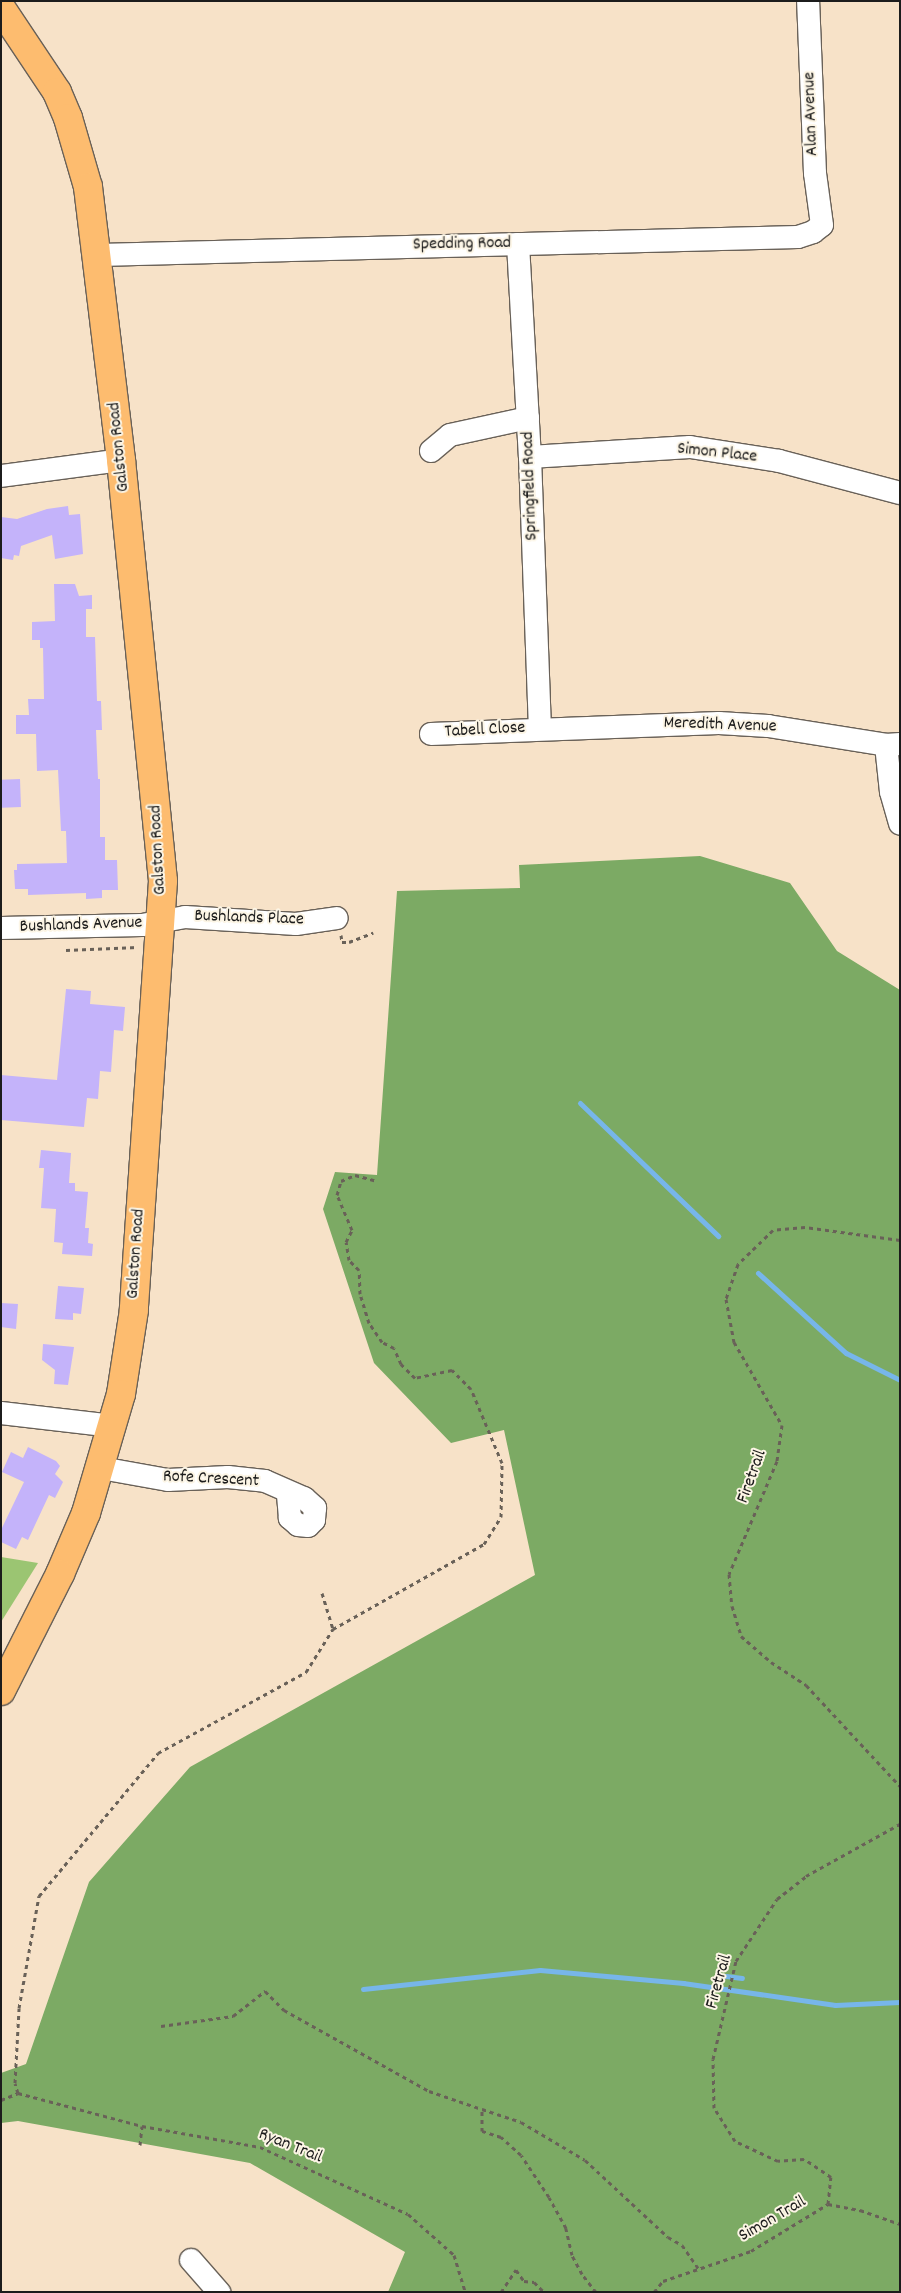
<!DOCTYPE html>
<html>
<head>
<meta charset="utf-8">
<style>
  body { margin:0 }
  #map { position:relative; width:901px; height:2293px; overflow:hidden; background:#f7e2c8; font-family:Dekko,sans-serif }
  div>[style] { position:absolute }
  .green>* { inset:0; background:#9bc572 }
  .forest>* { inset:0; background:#7caa64 }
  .stream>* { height:5px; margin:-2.5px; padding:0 2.5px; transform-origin:2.5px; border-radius:2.5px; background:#77b6ea }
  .building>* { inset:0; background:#c4b3fa; transform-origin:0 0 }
  .path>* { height:3px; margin-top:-1.5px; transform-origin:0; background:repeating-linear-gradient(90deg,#696158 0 4px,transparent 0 8px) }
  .roads { filter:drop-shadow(1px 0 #696158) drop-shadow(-1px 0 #696158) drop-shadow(0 1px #696158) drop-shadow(0 -1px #696158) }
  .minor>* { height:22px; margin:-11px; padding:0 11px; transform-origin:11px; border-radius:11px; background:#fff }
  .major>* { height:28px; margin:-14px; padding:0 14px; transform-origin:14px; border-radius:14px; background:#fdbc6f }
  span { translate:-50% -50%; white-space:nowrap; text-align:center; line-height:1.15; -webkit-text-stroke:4px #fcf5e5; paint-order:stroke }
  .street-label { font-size:18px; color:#1c1c1c }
  .frame { position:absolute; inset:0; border:2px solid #1c1c1c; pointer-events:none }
</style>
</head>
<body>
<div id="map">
  <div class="green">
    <div style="clip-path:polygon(1px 1557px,38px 1563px,1px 1622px)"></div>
  </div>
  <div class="forest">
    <div style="clip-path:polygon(700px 856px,790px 883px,837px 951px,900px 990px,900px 2292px,388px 2292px,405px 2252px,250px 2163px,18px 2121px,1px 2123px,1px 2073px,26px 2064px,89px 1882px,190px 1767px,535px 1575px,504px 1430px,451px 1443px,374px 1363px,323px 1209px,335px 1172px,377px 1175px,397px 891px,520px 888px,519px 865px)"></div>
  </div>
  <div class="stream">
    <div style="left:580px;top:1103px;width:192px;rotate:43.9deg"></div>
    <div style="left:758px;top:1273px;width:119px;rotate:42.3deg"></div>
    <div style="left:846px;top:1353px;width:60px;rotate:26.6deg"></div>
    <div style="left:726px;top:1976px;width:16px;rotate:7deg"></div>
    <div style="left:363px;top:1989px;width:178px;rotate:-6.1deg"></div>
    <div style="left:540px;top:1970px;width:144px;rotate:5.2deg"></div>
    <div style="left:683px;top:1983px;width:154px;rotate:8.2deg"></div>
    <div style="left:835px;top:2005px;width:65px;rotate:-2.6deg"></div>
  </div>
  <div class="building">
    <div style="clip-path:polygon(68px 506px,69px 515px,80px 514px,83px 554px,55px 559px,52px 535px,21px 546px,19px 556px,14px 555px,13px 560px,1px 558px,1px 517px,17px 519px,47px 509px)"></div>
    <div style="clip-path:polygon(54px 584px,75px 584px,79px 596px,92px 595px,92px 609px,86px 609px,86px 637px,95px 637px,97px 701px,101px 701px,102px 730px,96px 730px,98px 779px,100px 779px,100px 837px,105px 837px,105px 860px,117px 860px,118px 890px,102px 890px,102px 898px,86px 899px,86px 893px,28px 895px,28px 889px,15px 889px,14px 870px,17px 870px,17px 864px,67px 863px,66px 831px,61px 831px,58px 770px,37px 771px,36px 734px,16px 734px,16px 715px,29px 715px,28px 699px,44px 699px,43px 648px,40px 648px,40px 640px,32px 640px,32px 622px,55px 621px)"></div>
    <div style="left:20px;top:779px;width:28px;height:19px;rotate:88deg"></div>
    <div style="clip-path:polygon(66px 989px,91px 991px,90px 1004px,125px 1007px,123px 1031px,114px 1030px,111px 1072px,100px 1071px,98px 1099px,87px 1098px,84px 1127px,1px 1120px,1px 1075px,57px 1080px)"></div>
    <div style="clip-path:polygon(41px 1150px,71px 1153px,69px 1183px,75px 1183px,75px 1191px,88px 1192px,85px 1228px,89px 1228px,88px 1243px,93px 1244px,92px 1256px,62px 1254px,63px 1243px,54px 1242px,56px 1209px,41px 1208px,44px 1168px,39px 1168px)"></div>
    <div style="clip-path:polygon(58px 1286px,84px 1288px,81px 1314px,73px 1313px,73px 1320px,55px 1319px)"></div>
    <div style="clip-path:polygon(1px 1303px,18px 1304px,16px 1329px,1px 1327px)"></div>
    <div style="clip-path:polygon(43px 1344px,74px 1347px,68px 1385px,54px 1384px,55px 1370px,42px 1360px)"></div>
    <div style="clip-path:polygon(28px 1447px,56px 1461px,60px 1466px,55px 1474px,63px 1482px,55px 1498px,49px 1495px,28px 1540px,22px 1537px,16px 1549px,1px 1542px,1px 1530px,24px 1482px,2px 1472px,11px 1452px,23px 1458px)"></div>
  </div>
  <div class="path">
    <div style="left:341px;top:935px;width:7px;rotate:82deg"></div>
    <div style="left:342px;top:942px;width:7px"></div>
    <div style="left:349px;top:942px;width:26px;rotate:-21deg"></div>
    <div style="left:66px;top:950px;width:72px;rotate:-2.4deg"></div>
    <div style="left:900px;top:1240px;width:96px;rotate:-172.2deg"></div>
    <div style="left:805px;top:1227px;width:32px;rotate:175deg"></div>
    <div style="left:773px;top:1230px;width:49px;rotate:135.8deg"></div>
    <div style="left:738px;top:1264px;width:37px;rotate:109deg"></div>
    <div style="left:726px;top:1299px;width:44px;rotate:79.5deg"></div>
    <div style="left:734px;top:1342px;width:96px;rotate:60deg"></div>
    <div style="left:782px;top:1425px;width:36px;rotate:98deg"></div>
    <div style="left:777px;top:1461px;width:123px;rotate:113deg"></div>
    <div style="left:729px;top:1574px;width:32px;rotate:85deg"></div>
    <div style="left:732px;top:1606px;width:31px;rotate:73deg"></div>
    <div style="left:741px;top:1636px;width:40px;rotate:41deg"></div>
    <div style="left:771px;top:1662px;width:42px;rotate:33.3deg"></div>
    <div style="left:806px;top:1685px;width:138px;rotate:47.1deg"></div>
    <div style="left:322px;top:1593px;width:38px;rotate:73deg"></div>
    <div style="left:161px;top:2026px;width:73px;rotate:-7.9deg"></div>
    <div style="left:233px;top:2016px;width:41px;rotate:-38deg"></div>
    <div style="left:265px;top:1991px;width:27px;rotate:45deg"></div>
    <div style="left:284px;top:2010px;width:166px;rotate:29.2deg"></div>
    <div style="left:429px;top:2091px;width:56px;rotate:18.8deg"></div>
    <div style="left:18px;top:2093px;width:10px;rotate:-107deg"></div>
    <div style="left:15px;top:2083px;width:75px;rotate:-86.9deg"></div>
    <div style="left:19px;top:2008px;width:114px;rotate:-79.9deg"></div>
    <div style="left:39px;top:1896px;width:186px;rotate:-50.2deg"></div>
    <div style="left:158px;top:1753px;width:169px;rotate:-28.7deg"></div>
    <div style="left:306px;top:1672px;width:51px;rotate:-57.9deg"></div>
    <div style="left:333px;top:1629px;width:173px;rotate:-29.4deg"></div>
    <div style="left:484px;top:1544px;width:32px;rotate:-58deg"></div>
    <div style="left:501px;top:1517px;width:54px;rotate:-88.9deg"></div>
    <div style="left:502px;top:1463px;width:80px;rotate:-112.7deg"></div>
    <div style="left:471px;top:1389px;width:27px;rotate:-135deg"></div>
    <div style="left:452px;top:1370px;width:38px;rotate:168deg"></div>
    <div style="left:415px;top:1378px;width:20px;rotate:-135deg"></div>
    <div style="left:401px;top:1364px;width:17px;rotate:-114deg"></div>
    <div style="left:394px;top:1348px;width:13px;rotate:-153deg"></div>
    <div style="left:382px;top:1342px;width:23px;rotate:-124deg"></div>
    <div style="left:369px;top:1323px;width:30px;rotate:-107deg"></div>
    <div style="left:360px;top:1294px;width:24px;rotate:-92deg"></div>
    <div style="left:359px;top:1270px;width:14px;rotate:-135deg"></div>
    <div style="left:349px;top:1260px;width:18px;rotate:-99deg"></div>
    <div style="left:346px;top:1242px;width:13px;rotate:-63deg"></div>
    <div style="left:352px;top:1230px;width:38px;rotate:-113deg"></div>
    <div style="left:337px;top:1195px;width:15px;rotate:-74deg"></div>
    <div style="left:341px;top:1181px;width:15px;rotate:-23deg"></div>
    <div style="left:355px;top:1175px;width:20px;rotate:15deg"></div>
    <div style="left:1px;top:2100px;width:18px;rotate:-22deg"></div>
    <div style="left:18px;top:2093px;width:128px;rotate:14.9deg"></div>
    <div style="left:142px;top:2126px;width:120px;rotate:10.1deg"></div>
    <div style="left:260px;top:2147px;width:162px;rotate:24.4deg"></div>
    <div style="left:408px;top:2214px;width:62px;rotate:41.7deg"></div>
    <div style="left:454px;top:2255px;width:39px;rotate:73deg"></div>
    <div style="left:140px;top:2145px;width:19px;rotate:-84deg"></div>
    <div style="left:828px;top:2204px;width:33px;rotate:11deg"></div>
    <div style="left:860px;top:2210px;width:42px;rotate:19.3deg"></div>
    <div style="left:501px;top:2292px;width:27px;rotate:-56deg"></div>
    <div style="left:516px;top:2270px;width:14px;rotate:54deg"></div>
    <div style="left:524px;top:2281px;width:10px;rotate:6deg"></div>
    <div style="left:534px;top:2282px;width:14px;rotate:45deg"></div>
    <div style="left:596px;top:2292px;width:23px;rotate:-128deg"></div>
    <div style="left:582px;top:2274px;width:21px;rotate:-118deg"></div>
    <div style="left:572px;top:2255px;width:28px;rotate:-103deg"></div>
    <div style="left:566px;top:2228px;width:35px;rotate:-119deg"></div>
    <div style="left:549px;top:2197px;width:50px;rotate:-123.7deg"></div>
    <div style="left:521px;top:2155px;width:27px;rotate:-138deg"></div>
    <div style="left:501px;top:2137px;width:20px;rotate:-162deg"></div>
    <div style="left:482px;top:2131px;width:22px;rotate:-90deg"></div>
    <div style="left:482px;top:2109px;width:41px;rotate:18.4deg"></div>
    <div style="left:521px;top:2122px;width:74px;rotate:30.7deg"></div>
    <div style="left:585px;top:2160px;width:113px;rotate:42.9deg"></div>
    <div style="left:668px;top:2237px;width:16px;rotate:30deg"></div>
    <div style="left:682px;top:2245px;width:29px;rotate:55deg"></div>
    <div style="left:654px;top:2292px;width:14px;rotate:-51deg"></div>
    <div style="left:663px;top:2281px;width:93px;rotate:-18.8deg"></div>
    <div style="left:751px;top:2251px;width:90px;rotate:-31.4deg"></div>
    <div style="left:828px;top:2204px;width:27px;rotate:-84deg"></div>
    <div style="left:831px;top:2177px;width:32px;rotate:-146deg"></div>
    <div style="left:804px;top:2159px;width:26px;rotate:176deg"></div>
    <div style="left:778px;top:2161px;width:47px;rotate:-155.1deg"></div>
    <div style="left:735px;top:2141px;width:39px;rotate:-122deg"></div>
    <div style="left:714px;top:2108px;width:49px;rotate:-91.2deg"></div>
    <div style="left:713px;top:2059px;width:101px;rotate:-76.8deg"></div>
    <div style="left:736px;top:1961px;width:74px;rotate:-56.5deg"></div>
    <div style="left:777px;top:1899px;width:37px;rotate:-38deg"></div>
    <div style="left:806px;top:1876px;width:107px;rotate:-29deg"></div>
  </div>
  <div class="roads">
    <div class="minor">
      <div style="left:518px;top:244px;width:213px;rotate:86.8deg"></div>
      <div style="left:530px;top:457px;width:271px;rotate:87.9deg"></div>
      <div style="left:99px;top:255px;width:699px;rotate:-1.48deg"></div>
      <div style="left:798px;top:237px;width:16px;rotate:-18deg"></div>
      <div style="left:813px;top:232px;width:11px;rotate:-38deg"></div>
      <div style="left:822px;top:225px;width:52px;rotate:-97.7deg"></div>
      <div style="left:815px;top:173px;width:172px;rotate:-92.3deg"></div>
      <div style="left:431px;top:451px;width:25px;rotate:-40deg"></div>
      <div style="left:450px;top:435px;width:80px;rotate:-12.3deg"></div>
      <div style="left:530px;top:457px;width:160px;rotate:-3.6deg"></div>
      <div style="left:690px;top:447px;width:90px;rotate:8.9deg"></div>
      <div style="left:779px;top:461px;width:125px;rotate:14.8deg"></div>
      <div style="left:1px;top:476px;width:121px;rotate:-7.6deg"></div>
      <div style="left:431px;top:734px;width:288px;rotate:-2.2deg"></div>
      <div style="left:719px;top:723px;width:49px;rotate:3.5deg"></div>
      <div style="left:768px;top:726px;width:120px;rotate:9.1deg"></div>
      <div style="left:886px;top:745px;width:14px;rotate:-4deg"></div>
      <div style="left:886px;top:745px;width:47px;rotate:83.9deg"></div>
      <div style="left:891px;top:792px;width:33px;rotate:74deg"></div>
      <div style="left:1px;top:928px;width:141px;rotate:-1.2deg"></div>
      <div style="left:142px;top:925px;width:44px;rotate:-10.5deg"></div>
      <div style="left:185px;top:917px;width:111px;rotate:3.6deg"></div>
      <div style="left:296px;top:924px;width:41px;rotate:-8.3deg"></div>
      <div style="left:1px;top:1413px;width:113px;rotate:6.6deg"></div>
      <div style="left:101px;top:1468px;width:68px;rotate:10.2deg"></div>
      <div style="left:168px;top:1480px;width:60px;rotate:-2.9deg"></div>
      <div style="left:228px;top:1477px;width:37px;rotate:6deg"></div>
      <div style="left:265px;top:1481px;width:43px;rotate:23.6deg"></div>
      <div style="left:304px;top:1498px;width:15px;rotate:42deg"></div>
      <div style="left:315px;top:1508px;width:12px;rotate:95deg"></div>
      <div style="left:314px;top:1520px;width:8px;rotate:135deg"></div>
      <div style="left:308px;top:1526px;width:10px;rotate:-174deg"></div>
      <div style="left:298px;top:1525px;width:11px;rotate:-139deg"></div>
      <div style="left:290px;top:1518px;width:25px;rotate:-95deg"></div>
      <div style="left:191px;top:2260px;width:43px;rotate:48.8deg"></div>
    </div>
    <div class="major">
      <div style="left:1px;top:8px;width:101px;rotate:56.3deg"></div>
      <div style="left:57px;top:92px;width:28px;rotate:67deg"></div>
      <div style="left:68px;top:118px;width:72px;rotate:73.8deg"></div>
      <div style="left:88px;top:187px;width:275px;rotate:83.1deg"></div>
      <div style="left:121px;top:460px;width:423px;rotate:84.3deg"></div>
      <div style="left:163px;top:881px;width:430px;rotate:93.9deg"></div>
      <div style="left:134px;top:1310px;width:85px;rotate:98.8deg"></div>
      <div style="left:121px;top:1394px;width:124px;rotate:106.4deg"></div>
      <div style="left:86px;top:1513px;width:66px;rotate:113.1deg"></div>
      <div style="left:60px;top:1574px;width:131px;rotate:116.8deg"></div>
    </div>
  </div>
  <div class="street-label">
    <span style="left:812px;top:114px;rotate:-92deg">Alan Avenue</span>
    <span style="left:462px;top:245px;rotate:-1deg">Spedding Road</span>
    <span style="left:120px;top:447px;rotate:-96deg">Galston Road</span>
    <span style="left:717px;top:454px;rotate:6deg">Simon Place</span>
    <span style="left:531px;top:486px;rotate:-92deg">Springfield Road</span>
    <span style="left:720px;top:726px;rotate:2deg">Meredith Avenue</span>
    <span style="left:485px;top:731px;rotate:-3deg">Tabell Close</span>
    <span style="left:159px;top:850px;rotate:-93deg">Galston Road</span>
    <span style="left:249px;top:919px;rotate:2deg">Bushlands Place</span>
    <span style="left:81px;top:926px;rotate:-2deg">Bushlands Avenue</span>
    <span style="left:137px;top:1254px;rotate:-86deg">Galston Road</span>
    <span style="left:753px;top:1477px;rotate:-70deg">Firetrail</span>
    <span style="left:211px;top:1480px;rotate:3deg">Rofe Crescent</span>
    <span style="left:720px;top:1982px;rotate:-74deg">Firetrail</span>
    <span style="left:290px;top:2147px;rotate:22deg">Ryan Trail</span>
    <span style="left:773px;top:2220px;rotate:-30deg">Simon Trail</span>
  </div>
  <div class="frame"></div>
</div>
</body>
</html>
